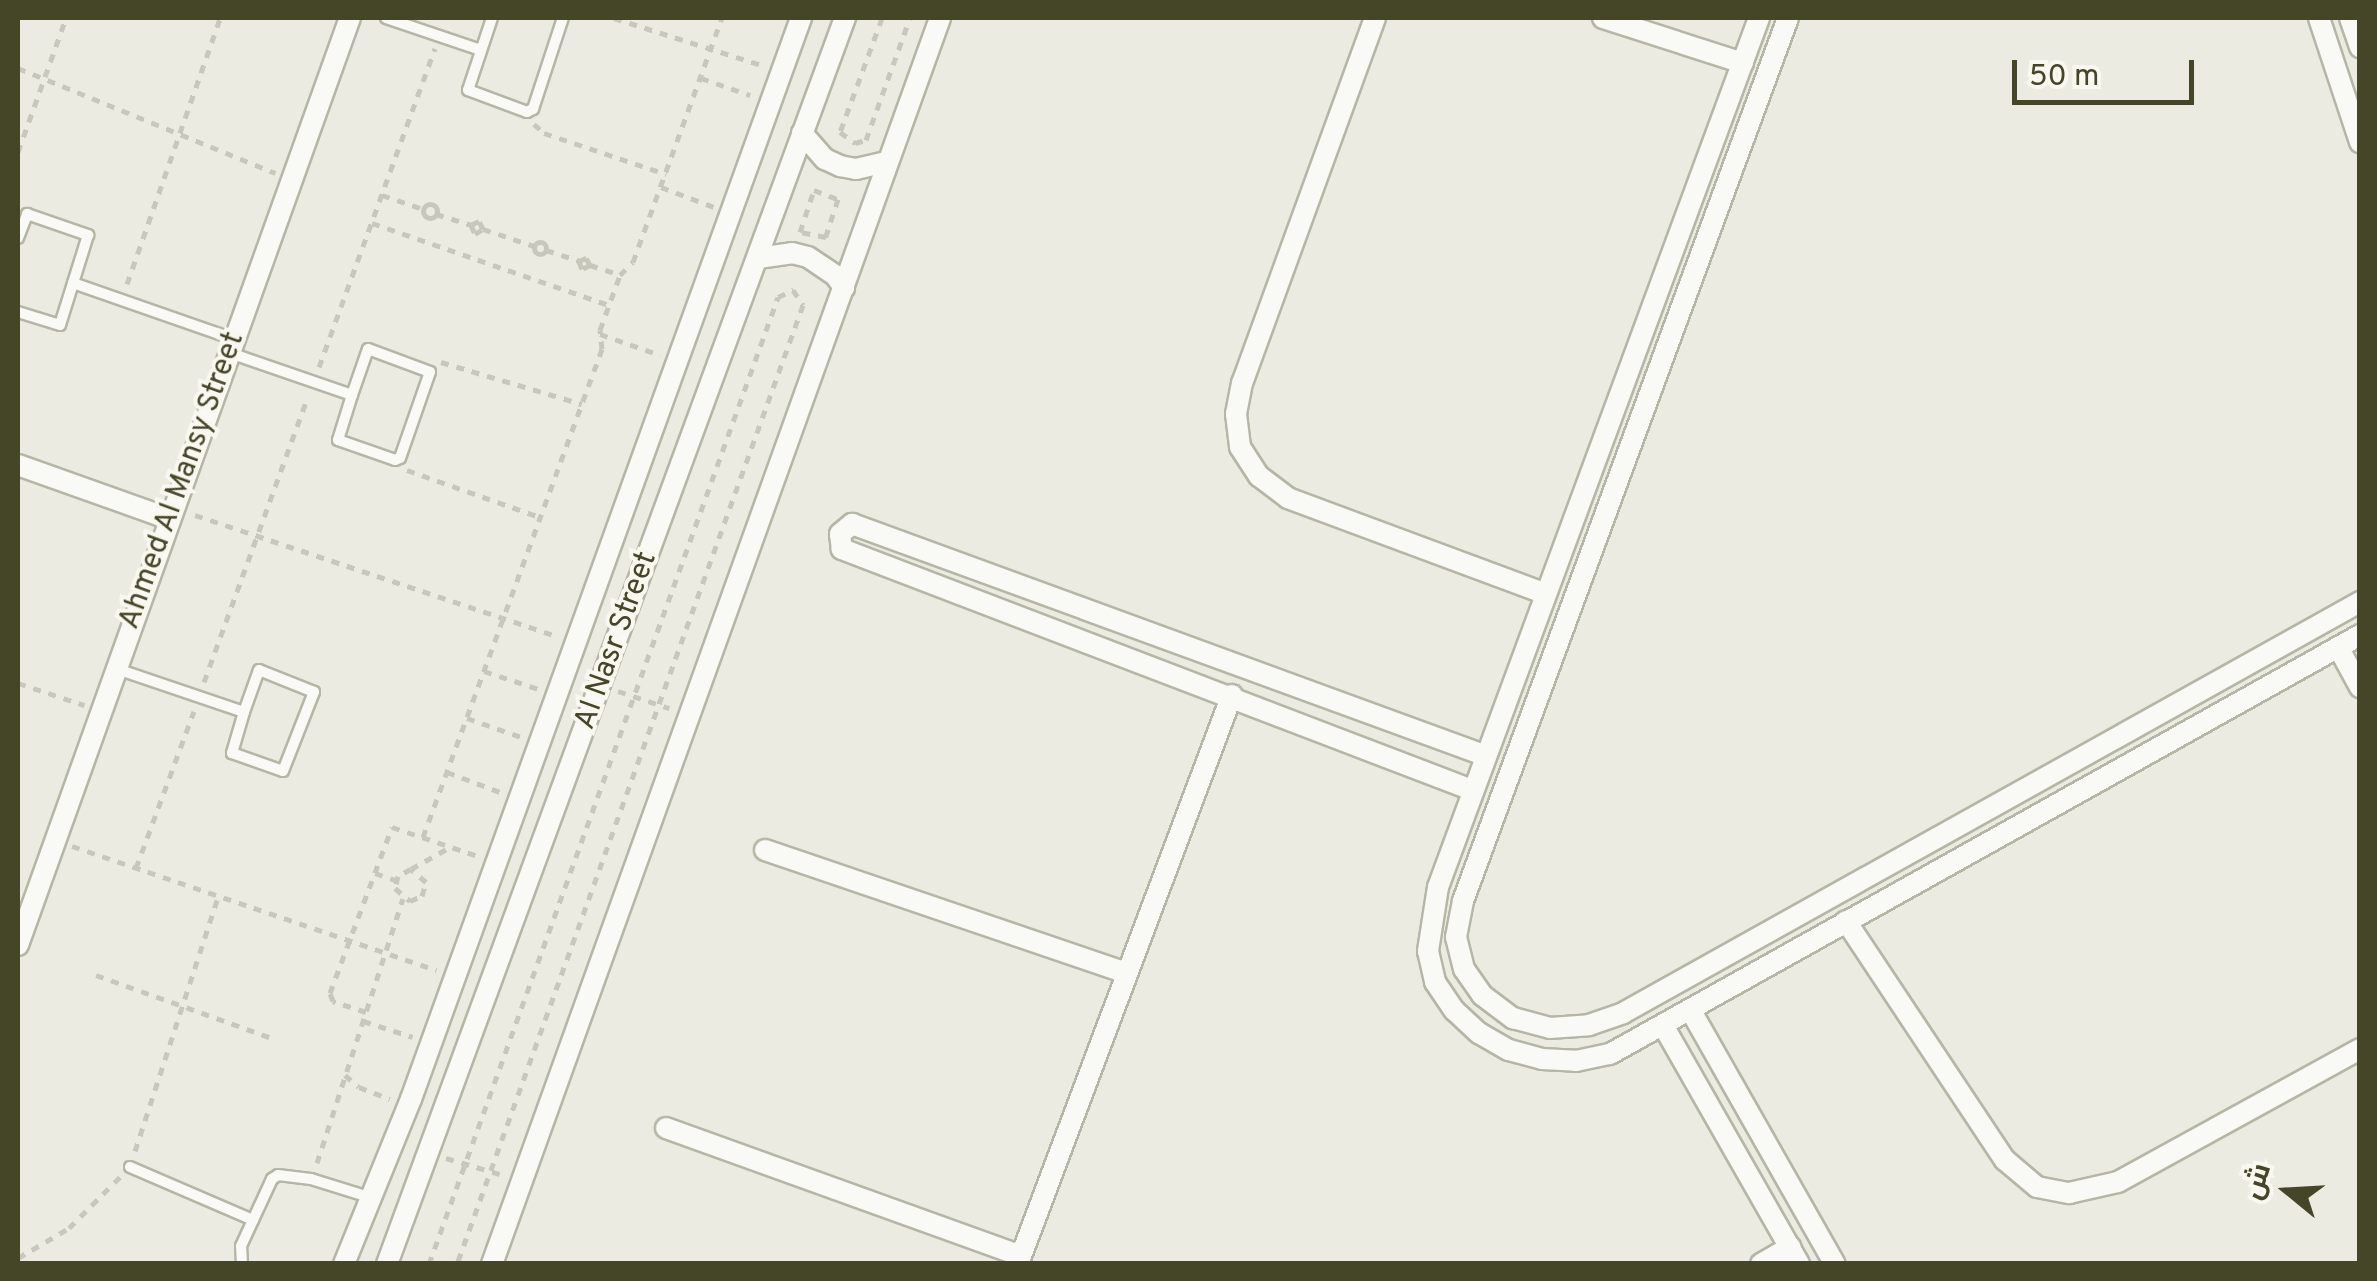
<!DOCTYPE html>
<html>
<head>
<meta charset="utf-8">
<style>
  body { margin:0 }
  #map { position:relative; width:2377px; height:1281px; overflow:hidden; background:#ebebe1; font-family:Overpass,Cairo,sans-serif }
  div>[style] { position:absolute }
  .path>* { height:5px; margin-top:-2.5px; transform-origin:0; background:repeating-linear-gradient(90deg,#c7c7bc 0 8px,transparent 0 16px) }
  .path>.ring { margin:-2.5px; padding:0; box-sizing:content-box; background:none; border:5px solid #c7c7bc; border-radius:50% }
  .roads { filter:drop-shadow(2px 0 #b6b6a6) drop-shadow(-2px 0 #b6b6a6) drop-shadow(0 2px #b6b6a6) drop-shadow(0 -2px #b6b6a6) }
  .service>* { height:10px; margin:-5px; padding:0 5px; transform-origin:5px; border-radius:5px; background:#f9f9f5 }
  .minor>* { height:20px; margin:-10px; padding:0 10px; transform-origin:10px; border-radius:10px; background:#f9f9f5 }
  span { translate:-50% -50%; white-space:nowrap; text-align:center; line-height:1.15; -webkit-text-stroke:8px #f8f8f1; paint-order:stroke }
  .street-label { font-size:30px; color:#454528 }
  .frame { position:absolute; inset:0; border:20px solid #454528; pointer-events:none }
  .north { position:absolute; left:2237px; top:1141px; width:100px; height:100px; -webkit-text-stroke:8px #f8f8f1; paint-order:stroke; rotate:288deg; font-size:28px; font-weight:700; line-height:40px; text-align:center; color:#454528 }
  .north::after { content:''; display:block; margin:auto; width:35px; height:45px; background:#454528; clip-path:polygon(50% 0,100% 100%,50% 72%,0 100%) }
  .scale { position:absolute; left:2012px; top:60px; width:182px; height:45px; box-sizing:border-box; border:5px solid #454528; border-top:0; padding-left:12px; font-size:30px; line-height:35px; white-space:nowrap; color:#454528; -webkit-text-stroke:8px #f8f8f1; paint-order:stroke }
</style>
</head>
<body>
<div id="map">
  <div class="path">
    <div style="left:614px;top:18px;width:157px;rotate:17.7deg"></div>
    <div style="left:882px;top:18px;width:121px;rotate:110.2deg"></div>
    <div style="left:840px;top:132px;width:19px;rotate:36deg"></div>
    <div style="left:855px;top:143px;width:11px;rotate:-15deg"></div>
    <div style="left:866px;top:140px;width:130px;rotate:-70.2deg"></div>
    <div style="left:18px;top:68px;width:278px;rotate:22.2deg"></div>
    <div style="left:701px;top:78px;width:52px;rotate:19.1deg"></div>
    <div style="left:534px;top:124px;width:13px;rotate:42deg"></div>
    <div style="left:544px;top:133px;width:129px;rotate:18.6deg"></div>
    <div style="left:18px;top:152px;width:142px;rotate:-70.3deg"></div>
    <div style="left:661px;top:187px;width:57px;rotate:20.7deg"></div>
    <div style="left:814px;top:190px;width:26px;rotate:21deg"></div>
    <div style="left:838px;top:199px;width:40px;rotate:108deg"></div>
    <div style="left:826px;top:237px;width:26px;rotate:-169deg"></div>
    <div style="left:800px;top:232px;width:44px;rotate:-71.6deg"></div>
    <div style="left:382px;top:195px;width:43px;rotate:18.9deg"></div>
    <div class="ring" style="left:423px;top:204px;width:9px;height:9px"></div>
    <div style="left:436px;top:214px;width:37px;rotate:17deg"></div>
    <div style="left:471px;top:225px;width:10px;rotate:66deg"></div>
    <div style="left:475px;top:234px;width:9px;rotate:-32deg"></div>
    <div style="left:483px;top:229px;width:9px;rotate:-117deg"></div>
    <div style="left:479px;top:221px;width:9px;rotate:153deg"></div>
    <div style="left:372px;top:223px;width:251px;rotate:19.1deg"></div>
    <div style="left:483px;top:229px;width:54px;rotate:18.4deg"></div>
    <div class="ring" style="left:534px;top:242px;width:7px;height:7px"></div>
    <div style="left:546px;top:250px;width:35px;rotate:18deg"></div>
    <div style="left:579px;top:261px;width:8px;rotate:-23deg"></div>
    <div style="left:586px;top:258px;width:8px;rotate:60deg"></div>
    <div style="left:590px;top:265px;width:9px;rotate:153deg"></div>
    <div style="left:582px;top:269px;width:9px;rotate:-111deg"></div>
    <div style="left:590px;top:265px;width:32px;rotate:18deg"></div>
    <div style="left:127px;top:284px;width:282px;rotate:-70.7deg"></div>
    <div style="left:600px;top:334px;width:64px;rotate:19.3deg"></div>
    <div style="left:441px;top:362px;width:147px;rotate:16.6deg"></div>
    <div style="left:319px;top:367px;width:339px;rotate:-70deg"></div>
    <div style="left:407px;top:470px;width:141px;rotate:19.5deg"></div>
    <div style="left:195px;top:515px;width:379px;rotate:18.5deg"></div>
    <div style="left:484px;top:671px;width:57px;rotate:18.4deg"></div>
    <div style="left:204px;top:682px;width:304px;rotate:-70deg"></div>
    <div style="left:18px;top:683px;width:70px;rotate:18.4deg"></div>
    <div style="left:618px;top:691px;width:54px;rotate:18.4deg"></div>
    <div style="left:467px;top:718px;width:57px;rotate:19.4deg"></div>
    <div style="left:447px;top:772px;width:57px;rotate:20.7deg"></div>
    <div style="left:423px;top:837px;width:520px;rotate:-69.86deg"></div>
    <div style="left:602px;top:349px;width:19px;rotate:-96deg"></div>
    <div style="left:600px;top:330px;width:59px;rotate:-70deg"></div>
    <div style="left:620px;top:275px;width:18px;rotate:-45deg"></div>
    <div style="left:633px;top:262px;width:260px;rotate:-70deg"></div>
    <div style="left:72px;top:846px;width:385px;rotate:18.8deg"></div>
    <div style="left:136px;top:868px;width:167px;rotate:-69.7deg"></div>
    <div style="left:411px;top:869px;width:15px;rotate:152deg"></div>
    <div style="left:398px;top:876px;width:12px;rotate:104deg"></div>
    <div style="left:395px;top:888px;width:20px;rotate:41deg"></div>
    <div style="left:410px;top:901px;width:13px;rotate:-23deg"></div>
    <div style="left:422px;top:896px;width:15px;rotate:-74deg"></div>
    <div style="left:426px;top:882px;width:20px;rotate:-139deg"></div>
    <div style="left:411px;top:869px;width:47px;rotate:-29.3deg"></div>
    <div style="left:375px;top:873px;width:21px;rotate:19deg"></div>
    <div style="left:96px;top:975px;width:184px;rotate:19.7deg"></div>
    <div style="left:366px;top:1012px;width:35px;rotate:-162deg"></div>
    <div style="left:333px;top:1001px;width:9px;rotate:-111deg"></div>
    <div style="left:330px;top:993px;width:177px;rotate:-69.5deg"></div>
    <div style="left:392px;top:827px;width:91px;rotate:18.6deg"></div>
    <div style="left:363px;top:1021px;width:52px;rotate:17.7deg"></div>
    <div style="left:345px;top:1075px;width:18px;rotate:41deg"></div>
    <div style="left:359px;top:1087px;width:33px;rotate:21deg"></div>
    <div style="left:135px;top:1151px;width:267px;rotate:-71.9deg"></div>
    <div style="left:446px;top:1158px;width:59px;rotate:16.6deg"></div>
    <div style="left:317px;top:1163px;width:278px;rotate:-72deg"></div>
    <div style="left:18px;top:1258px;width:59px;rotate:-30.5deg"></div>
    <div style="left:69px;top:1228px;width:72px;rotate:-45deg"></div>
    <div style="left:429px;top:1264px;width:1028px;rotate:-70.15deg"></div>
    <div style="left:778px;top:297px;width:17px;rotate:-25deg"></div>
    <div style="left:793px;top:290px;width:18px;rotate:56deg"></div>
    <div style="left:803px;top:305px;width:1020px;rotate:109.84deg"></div>
  </div>
  <div class="roads">
    <div class="service">
      <div style="left:386px;top:18px;width:100px;rotate:18.6deg"></div>
      <div style="left:492px;top:18px;width:76px;rotate:108.4deg"></div>
      <div style="left:468px;top:90px;width:63px;rotate:20.4deg"></div>
      <div style="left:527px;top:112px;width:7px;rotate:-27deg"></div>
      <div style="left:533px;top:109px;width:96px;rotate:-71.8deg"></div>
      <div style="left:18px;top:238px;width:26px;rotate:-69deg"></div>
      <div style="left:27px;top:214px;width:65px;rotate:19deg"></div>
      <div style="left:88px;top:235px;width:94px;rotate:107.3deg"></div>
      <div style="left:60px;top:325px;width:44px;rotate:-162.8deg"></div>
      <div style="left:73px;top:283px;width:170px;rotate:19.2deg"></div>
      <div style="left:230px;top:353px;width:129px;rotate:19deg"></div>
      <div style="left:352px;top:395px;width:47px;rotate:107.3deg"></div>
      <div style="left:338px;top:440px;width:60px;rotate:19.3deg"></div>
      <div style="left:395px;top:460px;width:5px;rotate:-22deg"></div>
      <div style="left:400px;top:458px;width:91px;rotate:-70.8deg"></div>
      <div style="left:430px;top:372px;width:66px;rotate:-159.6deg"></div>
      <div style="left:368px;top:349px;width:49px;rotate:109.2deg"></div>
      <div style="left:117px;top:669px;width:134px;rotate:18.7deg"></div>
      <div style="left:244px;top:712px;width:43px;rotate:106.3deg"></div>
      <div style="left:232px;top:753px;width:54px;rotate:19.4deg"></div>
      <div style="left:283px;top:771px;width:85px;rotate:-68.6deg"></div>
      <div style="left:314px;top:692px;width:59px;rotate:-158.2deg"></div>
      <div style="left:259px;top:670px;width:45px;rotate:109.7deg"></div>
      <div style="left:130px;top:1167px;width:134px;rotate:23.3deg"></div>
      <div style="left:242px;top:1264px;width:18px;rotate:-93deg"></div>
      <div style="left:241px;top:1246px;width:74px;rotate:-65.2deg"></div>
      <div style="left:272px;top:1179px;width:7px;rotate:-34deg"></div>
      <div style="left:278px;top:1175px;width:33px;rotate:7deg"></div>
      <div style="left:311px;top:1179px;width:64px;rotate:17.3deg"></div>
    </div>
    <div class="minor">
      <div style="left:1375px;top:18px;width:388px;rotate:110deg"></div>
      <div style="left:1242px;top:383px;width:32px;rotate:101deg"></div>
      <div style="left:1236px;top:414px;width:33px;rotate:83deg"></div>
      <div style="left:1240px;top:447px;width:35px;rotate:57deg"></div>
      <div style="left:1259px;top:476px;width:36px;rotate:37deg"></div>
      <div style="left:1288px;top:498px;width:273px;rotate:20.4deg"></div>
      <div style="left:1603px;top:18px;width:147px;rotate:17.8deg"></div>
      <div style="left:1759px;top:18px;width:926px;rotate:110.27deg"></div>
      <div style="left:1438px;top:887px;width:65px;rotate:98.9deg"></div>
      <div style="left:1428px;top:951px;width:32px;rotate:77deg"></div>
      <div style="left:1435px;top:982px;width:34px;rotate:56deg"></div>
      <div style="left:1454px;top:1010px;width:34px;rotate:43deg"></div>
      <div style="left:1479px;top:1033px;width:34px;rotate:30deg"></div>
      <div style="left:1509px;top:1050px;width:34px;rotate:15deg"></div>
      <div style="left:1542px;top:1059px;width:34px;rotate:3deg"></div>
      <div style="left:1576px;top:1061px;width:35px;rotate:-12deg"></div>
      <div style="left:1610px;top:1054px;width:859px;rotate:-29.19deg"></div>
      <div style="left:1788px;top:18px;width:941px;rotate:110.21deg"></div>
      <div style="left:1463px;top:901px;width:37px;rotate:101deg"></div>
      <div style="left:1456px;top:937px;width:33px;rotate:76deg"></div>
      <div style="left:1464px;top:969px;width:32px;rotate:55deg"></div>
      <div style="left:1482px;top:995px;width:39px;rotate:37deg"></div>
      <div style="left:1513px;top:1018px;width:38px;rotate:15deg"></div>
      <div style="left:1550px;top:1028px;width:39px;rotate:-4deg"></div>
      <div style="left:1589px;top:1025px;width:36px;rotate:-19deg"></div>
      <div style="left:1623px;top:1013px;width:844px;rotate:-29.15deg"></div>
      <div style="left:2319px;top:18px;width:131px;rotate:71.7deg"></div>
      <div style="left:2350px;top:18px;width:31px;rotate:71deg"></div>
      <div style="left:802px;top:133px;width:35px;rotate:49deg"></div>
      <div style="left:825px;top:159px;width:17px;rotate:25deg"></div>
      <div style="left:840px;top:166px;width:16px;rotate:11deg"></div>
      <div style="left:856px;top:169px;width:32px;rotate:-13deg"></div>
      <div style="left:758px;top:258px;width:34px;rotate:-8deg"></div>
      <div style="left:792px;top:253px;width:16px;rotate:14deg"></div>
      <div style="left:808px;top:257px;width:32px;rotate:34deg"></div>
      <div style="left:835px;top:275px;width:16px;rotate:55deg"></div>
      <div style="left:18px;top:465px;width:161px;rotate:19.6deg"></div>
      <div style="left:2338px;top:647px;width:46px;rotate:61.2deg"></div>
      <div style="left:1472px;top:790px;width:675px;rotate:-159.07deg"></div>
      <div style="left:842px;top:549px;width:15px;rotate:-98deg"></div>
      <div style="left:840px;top:534px;width:16px;rotate:-40deg"></div>
      <div style="left:852px;top:524px;width:673px;rotate:20.08deg"></div>
      <div style="left:765px;top:850px;width:382px;rotate:18.8deg"></div>
      <div style="left:1846px;top:921px;width:287px;rotate:56.4deg"></div>
      <div style="left:2005px;top:1160px;width:42px;rotate:40.2deg"></div>
      <div style="left:2037px;top:1187px;width:33px;rotate:11deg"></div>
      <div style="left:2069px;top:1193px;width:50px;rotate:-12.7deg"></div>
      <div style="left:2118px;top:1182px;width:276px;rotate:-28.8deg"></div>
      <div style="left:18px;top:945px;width:985px;rotate:-70.3deg"></div>
      <div style="left:1691px;top:1011px;width:291px;rotate:60.4deg"></div>
      <div style="left:1664px;top:1027px;width:273px;rotate:60.3deg"></div>
      <div style="left:666px;top:1128px;width:377px;rotate:19.8deg"></div>
      <div style="left:344px;top:1264px;width:178px;rotate:-67.9deg"></div>
      <div style="left:411px;top:1099px;width:1149px;rotate:-70.16deg"></div>
      <div style="left:387px;top:1264px;width:1328px;rotate:-69.82deg"></div>
      <div style="left:492px;top:1264px;width:1324px;rotate:-70.22deg"></div>
      <div style="left:1018px;top:1264px;width:608px;rotate:-69.39deg"></div>
      <div style="left:1761px;top:1264px;width:34px;rotate:-30deg"></div>
    </div>
  </div>
  <div class="street-label">
    <span style="left:183px;top:481px;rotate:-70deg">Ahmed Al Mansy Street</span>
    <span style="left:617px;top:641px;rotate:-70deg">Al Nasr Street</span>
  </div>
  <div class="frame"></div>
  <div class="north">ش</div>
  <div class="scale">50 m</div>
</div>
</body>
</html>
